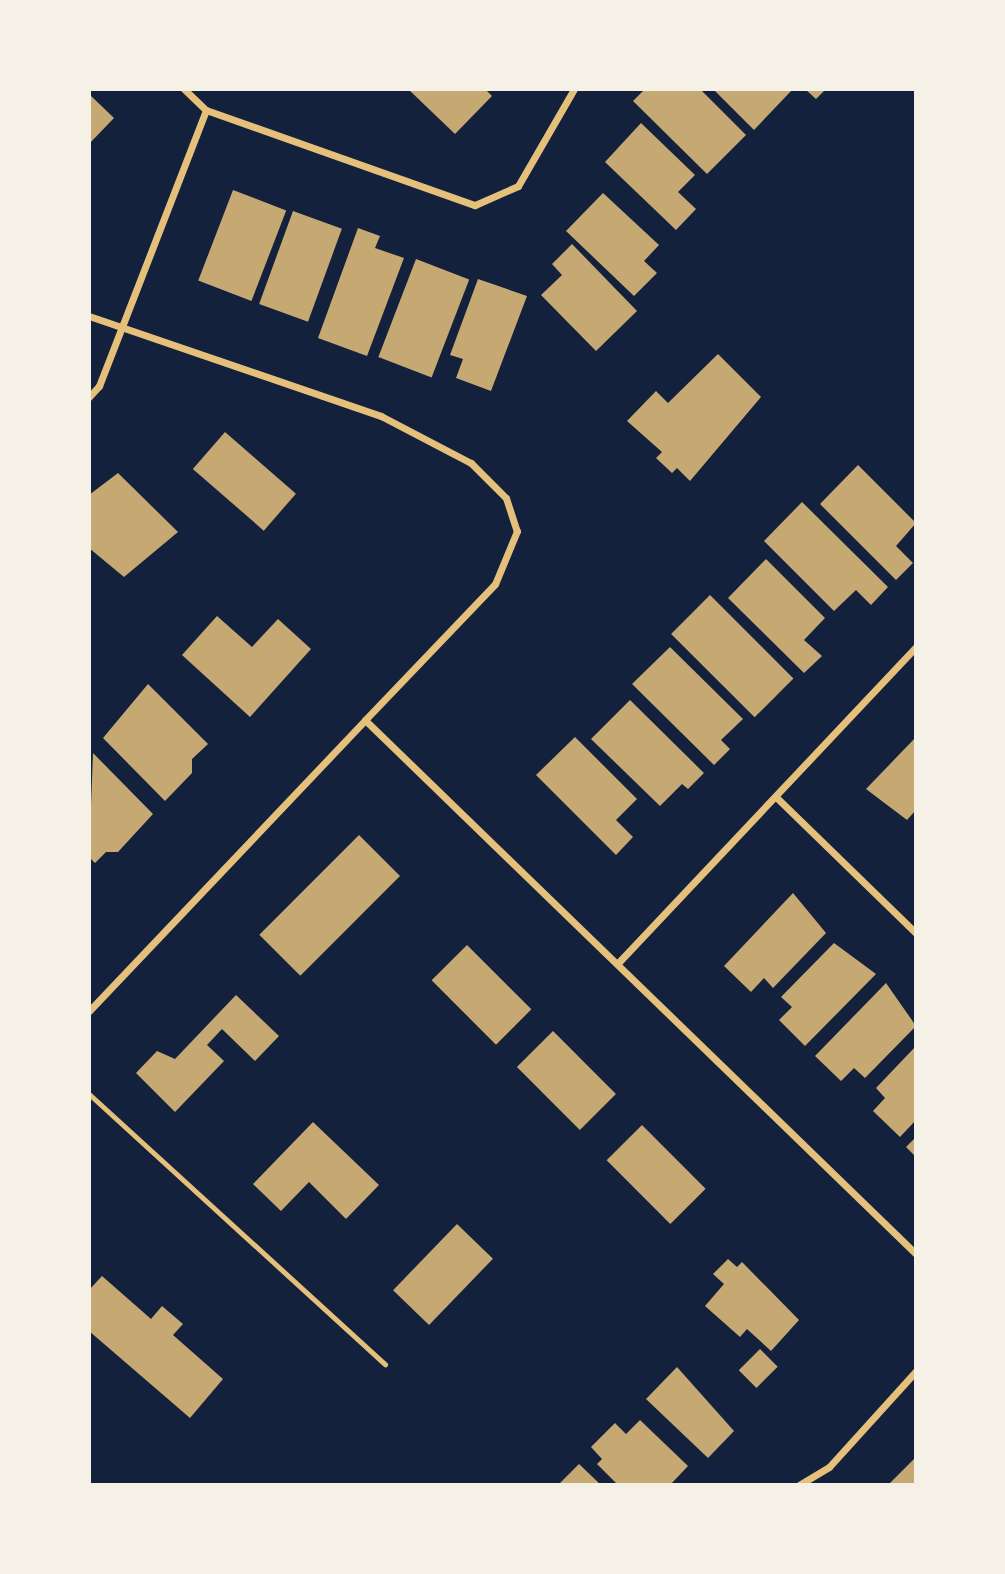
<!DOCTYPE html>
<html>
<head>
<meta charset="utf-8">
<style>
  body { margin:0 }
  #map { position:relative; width:1005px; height:1574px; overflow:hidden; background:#14213d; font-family:"Titillium Web",sans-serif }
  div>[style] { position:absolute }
  .building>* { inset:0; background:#c6a872; transform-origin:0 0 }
  .service>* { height:5px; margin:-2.5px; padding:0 2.5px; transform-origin:2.5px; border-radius:2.5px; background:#e5c07b }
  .minor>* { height:7px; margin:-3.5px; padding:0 3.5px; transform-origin:3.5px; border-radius:3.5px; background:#e5c07b }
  span { translate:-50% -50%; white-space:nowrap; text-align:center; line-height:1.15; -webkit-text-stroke:5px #f6f1e7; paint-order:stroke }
  .frame { position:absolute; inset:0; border:91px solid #f6f1e7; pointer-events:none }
</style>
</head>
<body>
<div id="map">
  <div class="building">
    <div style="clip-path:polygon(408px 89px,485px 89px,492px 96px,455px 134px)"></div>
    <div style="clip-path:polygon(645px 89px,700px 89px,746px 135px,707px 174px,633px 101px)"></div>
    <div style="clip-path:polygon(713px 89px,793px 89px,754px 130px)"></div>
    <div style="clip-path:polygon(805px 89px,826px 89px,816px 99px)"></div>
    <div style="clip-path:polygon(89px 94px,114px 118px,89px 144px)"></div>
    <div style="clip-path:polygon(641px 123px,695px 175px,678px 192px,696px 209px,676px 230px,605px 162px)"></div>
    <div style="left:233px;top:190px;width:57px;height:97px;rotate:21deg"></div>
    <div style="clip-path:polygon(603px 193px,659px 245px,644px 261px,657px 273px,634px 296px,566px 231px)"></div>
    <div style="left:293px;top:211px;width:52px;height:99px;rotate:20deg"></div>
    <div style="clip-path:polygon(358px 228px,380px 236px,375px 248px,404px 258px,367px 356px,318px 338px)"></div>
    <div style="clip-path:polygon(572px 244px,637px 311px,596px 351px,541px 295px,562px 275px,552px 264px)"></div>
    <div style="left:416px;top:259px;width:57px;height:105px;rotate:21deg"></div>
    <div style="clip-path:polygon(478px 279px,527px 296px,491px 391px,456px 378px,463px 359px,450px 355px)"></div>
    <div style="clip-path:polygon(718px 354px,761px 397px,690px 481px,677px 468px,672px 473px,656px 458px,662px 452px,627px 421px,656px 391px,668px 403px)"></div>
    <div style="left:225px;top:432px;width:94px;height:49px;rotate:41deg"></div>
    <div style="clip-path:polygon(858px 465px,916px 523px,896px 546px,913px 563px,896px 580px,820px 504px)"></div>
    <div style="clip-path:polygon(118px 473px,178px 532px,124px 577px,89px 548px,89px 495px)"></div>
    <div style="clip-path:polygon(802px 502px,888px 587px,871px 605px,856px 590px,834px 611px,764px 541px)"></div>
    <div style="clip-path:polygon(766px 559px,825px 618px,804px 640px,822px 656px,804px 673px,728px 598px)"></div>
    <div style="left:710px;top:595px;width:118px;height:55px;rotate:45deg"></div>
    <div style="clip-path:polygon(217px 616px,252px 647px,278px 619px,311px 649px,250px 717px,182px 655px)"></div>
    <div style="clip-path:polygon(670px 647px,743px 719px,721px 740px,730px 749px,714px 765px,632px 684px)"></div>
    <div style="clip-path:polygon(148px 684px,208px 744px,192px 759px,192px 773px,165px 801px,103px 738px)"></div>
    <div style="clip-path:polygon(630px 700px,704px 773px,688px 789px,682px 784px,660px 806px,591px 739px)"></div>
    <div style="clip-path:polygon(575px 737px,637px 799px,616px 820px,633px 837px,616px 855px,536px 775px)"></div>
    <div style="clip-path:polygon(916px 737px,916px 810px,907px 820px,866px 789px)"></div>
    <div style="clip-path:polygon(93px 753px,153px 814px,118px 852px,106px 852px,95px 863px,89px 857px)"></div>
    <div style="left:359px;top:835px;width:58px;height:141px;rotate:45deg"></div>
    <div style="clip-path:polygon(793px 893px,826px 933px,773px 988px,764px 978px,751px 992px,724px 966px)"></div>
    <div style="clip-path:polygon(834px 943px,876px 974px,805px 1046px,779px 1020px,792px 1007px,781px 997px)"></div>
    <div style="left:467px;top:945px;width:91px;height:50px;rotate:45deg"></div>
    <div style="clip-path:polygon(886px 983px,916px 1026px,865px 1078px,854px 1068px,841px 1081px,815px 1056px)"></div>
    <div style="clip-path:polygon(236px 995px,279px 1036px,255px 1061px,222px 1029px,207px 1045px,224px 1061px,175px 1112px,136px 1073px,157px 1051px,175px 1059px)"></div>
    <div style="left:553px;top:1031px;width:89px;height:51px;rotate:45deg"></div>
    <div style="clip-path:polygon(916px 1046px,916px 1120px,900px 1137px,873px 1111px,885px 1098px,876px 1088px)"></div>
    <div style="clip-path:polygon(313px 1122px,379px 1185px,346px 1219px,309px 1182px,281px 1211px,253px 1184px)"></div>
    <div style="left:642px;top:1125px;width:90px;height:50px;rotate:45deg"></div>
    <div style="clip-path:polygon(916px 1137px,916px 1157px,906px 1147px)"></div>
    <div style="left:457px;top:1224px;width:50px;height:92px;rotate:44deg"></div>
    <div style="clip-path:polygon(728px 1259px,737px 1267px,742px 1262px,799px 1320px,771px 1351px,747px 1329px,740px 1337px,705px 1306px,724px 1284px,713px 1274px)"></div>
    <div style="clip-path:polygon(102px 1276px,151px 1319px,162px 1306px,183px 1324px,173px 1335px,223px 1379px,190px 1418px,89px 1331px,89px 1290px)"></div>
    <div style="left:760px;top:1349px;width:25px;height:30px;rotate:45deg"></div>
    <div style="clip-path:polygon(677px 1367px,734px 1431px,708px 1458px,646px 1399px)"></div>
    <div style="clip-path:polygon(640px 1420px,688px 1466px,670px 1485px,618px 1485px,597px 1464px,602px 1459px,591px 1447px,615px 1423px,626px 1434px)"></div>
    <div style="clip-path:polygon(916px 1457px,916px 1485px,888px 1485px)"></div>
    <div style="clip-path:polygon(579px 1464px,601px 1485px,558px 1485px)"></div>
  </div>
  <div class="service">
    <div style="left:89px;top:1094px;width:401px;rotate:42.4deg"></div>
  </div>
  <div class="minor">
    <div style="left:184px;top:89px;width:30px;rotate:44deg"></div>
    <div style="left:206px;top:110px;width:285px;rotate:19.5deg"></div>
    <div style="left:475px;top:205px;width:47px;rotate:-23.8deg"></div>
    <div style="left:518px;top:186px;width:112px;rotate:-60deg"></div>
    <div style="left:89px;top:316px;width:309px;rotate:18.9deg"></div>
    <div style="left:381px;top:416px;width:102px;rotate:27.6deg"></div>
    <div style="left:471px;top:463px;width:49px;rotate:45deg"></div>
    <div style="left:506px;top:498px;width:35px;rotate:72deg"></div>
    <div style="left:517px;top:531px;width:57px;rotate:112.5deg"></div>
    <div style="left:495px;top:584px;width:188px;rotate:133.7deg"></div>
    <div style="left:365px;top:720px;width:767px;rotate:44.1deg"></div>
    <div style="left:89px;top:397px;width:15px;rotate:-48deg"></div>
    <div style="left:99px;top:386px;width:296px;rotate:-68.8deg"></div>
    <div style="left:776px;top:797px;width:195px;rotate:44.2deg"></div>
    <div style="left:618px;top:963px;width:434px;rotate:-46.7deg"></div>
    <div style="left:89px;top:1011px;width:401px;rotate:-46.5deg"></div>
    <div style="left:799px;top:1485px;width:35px;rotate:-31deg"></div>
    <div style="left:829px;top:1467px;width:130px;rotate:-47.8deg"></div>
  </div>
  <div class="frame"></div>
</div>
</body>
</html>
